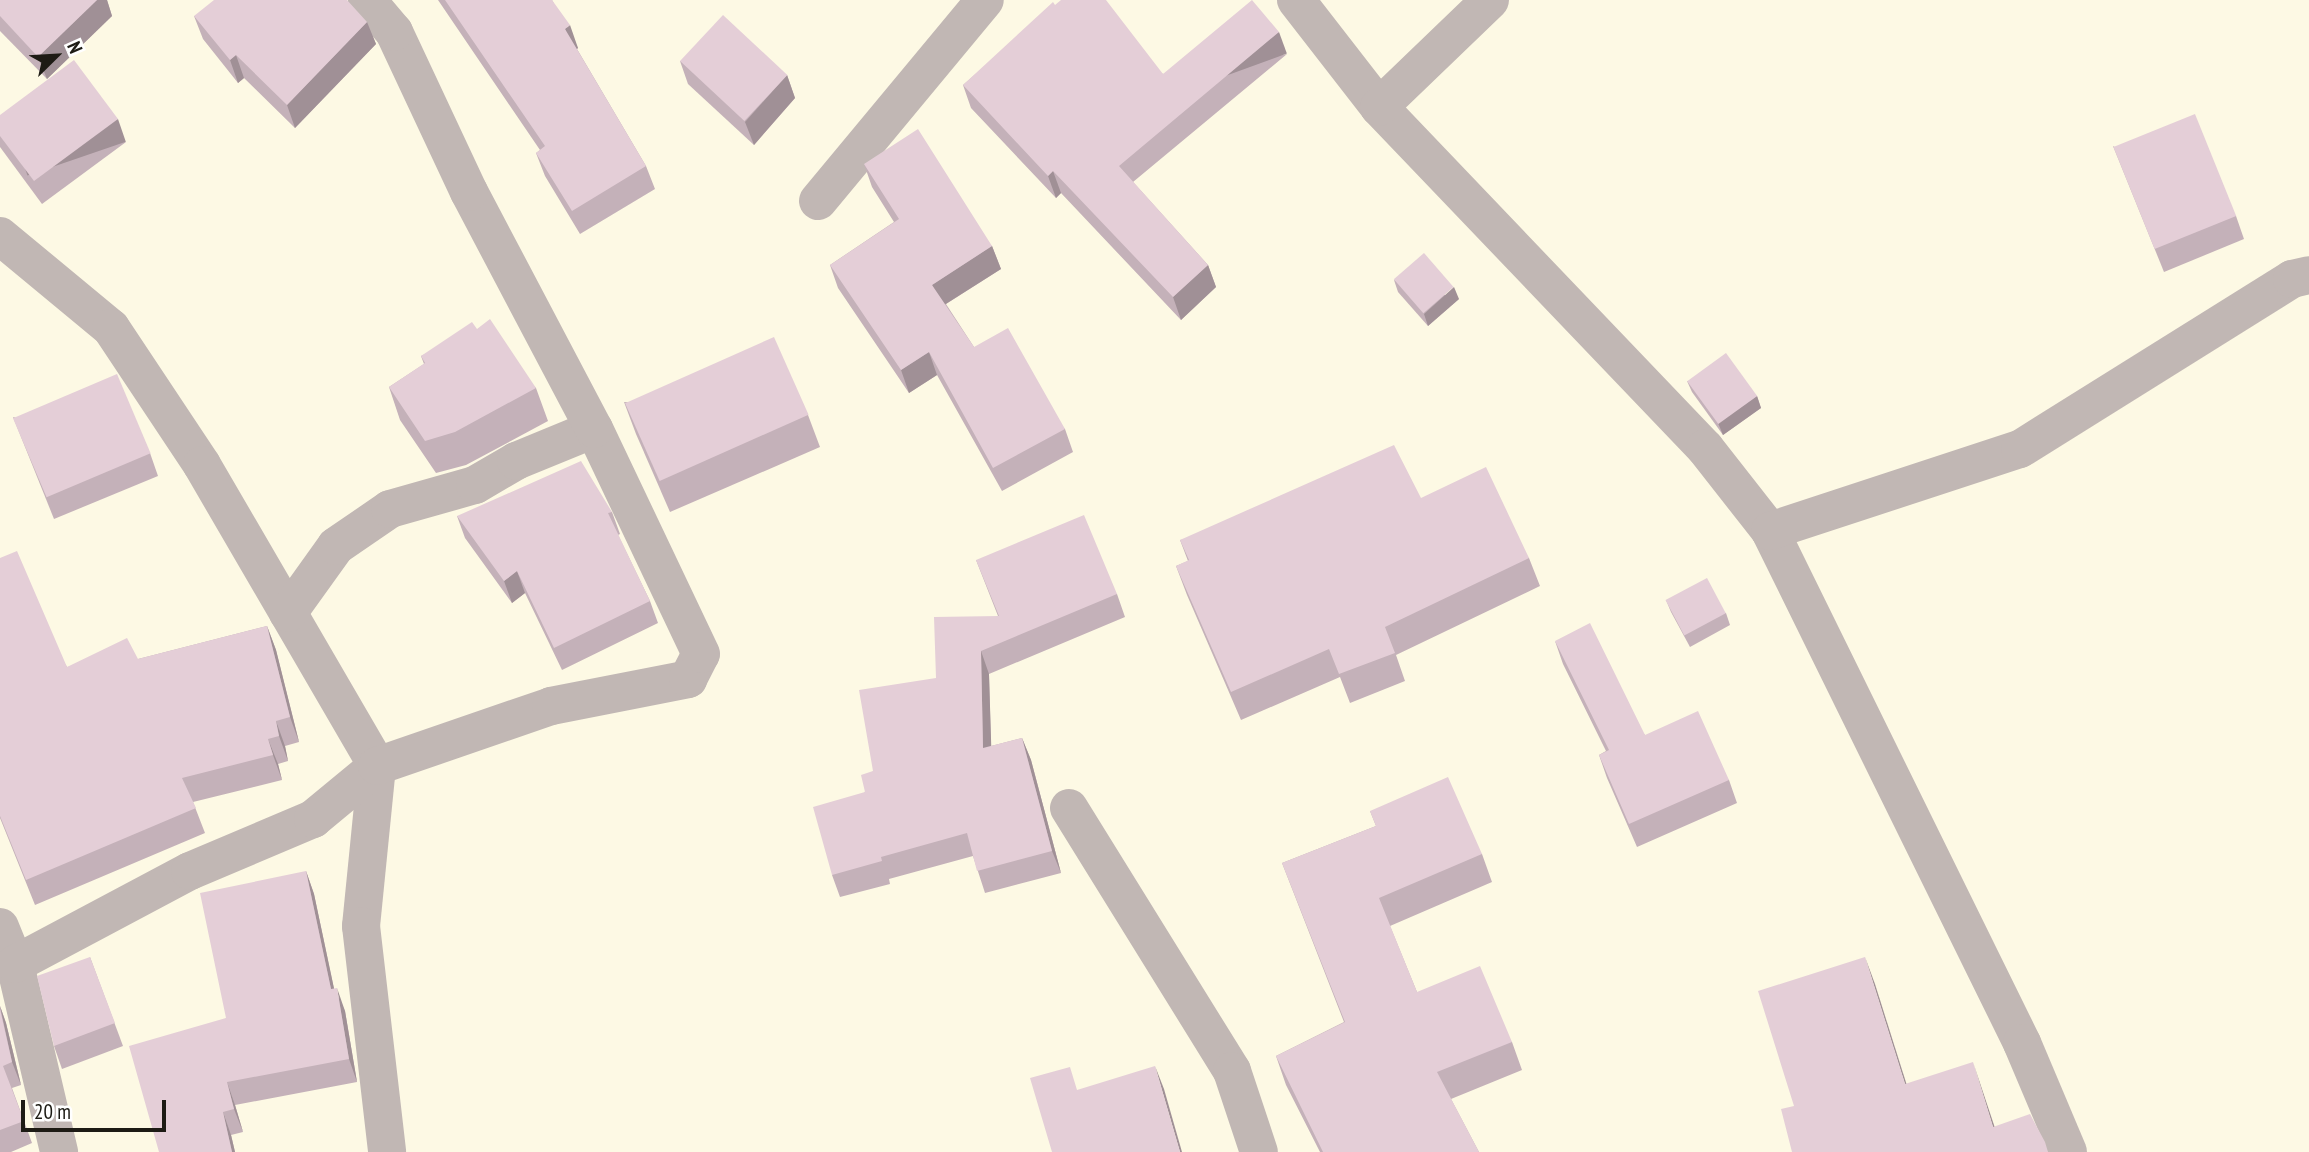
<!DOCTYPE html>
<html>
<head>
<meta charset="utf-8">
<style>
  body { margin:0 }
  #map { position:relative; width:2309px; height:1152px; overflow:hidden; background:#fdf9e4; font-family:"PT Sans Narrow",sans-serif }
  div>[style] { position:absolute }
  .street>* { height:38px; margin:-19px; padding:0 19px; transform-origin:19px; border-radius:19px; background:#c1b7b4 }
  .wall>* { inset:0; background:#c4b1b9 }
  .shaded-wall>* { inset:0; background:#a09096; transform-origin:0 0 }
  .building>* { inset:0; background:#e4ced7; transform-origin:0 0 }
  span { translate:-50% -50%; white-space:nowrap; text-align:center; line-height:1.15; -webkit-text-stroke:6px #fff; paint-order:stroke }
  .north { position:absolute; left:21px; top:21px; width:70px; height:70px; -webkit-text-stroke:5px #fff; paint-order:stroke; rotate:66deg; font-size:19px; font-weight:700; line-height:28px; text-align:center; color:#1d1b14 }
  .north::after { content:''; display:block; margin:auto; width:24px; height:32px; background:#1d1b14; clip-path:polygon(50% 0,100% 100%,50% 72%,0 100%) }
  .scale { position:absolute; left:21px; top:1100px; width:145px; height:32px; box-sizing:border-box; border:4px solid #1d1b14; border-top:0; padding-left:9px; font-size:21px; line-height:24px; white-space:nowrap; color:#1d1b14; -webkit-text-stroke:5px #fff; paint-order:stroke }
</style>
</head>
<body>
<div id="map">
  <div class="street">
    <div style="left:1296px;top:0;width:135px;rotate:52.2deg"></div>
    <div style="left:1379px;top:107px;width:472px;rotate:46.3deg"></div>
    <div style="left:1705px;top:448px;width:105px;rotate:51.9deg"></div>
    <div style="left:1770px;top:531px;width:571px;rotate:63.79deg"></div>
    <div style="left:2022px;top:1043px;width:118px;rotate:67.1deg"></div>
    <div style="left:1379px;top:107px;width:154px;rotate:-43.9deg"></div>
    <div style="left:818px;top:201px;width:261px;rotate:-50.3deg"></div>
    <div style="left:0;top:236px;width:144px;rotate:39.7deg"></div>
    <div style="left:111px;top:328px;width:164px;rotate:56.4deg"></div>
    <div style="left:202px;top:465px;width:348px;rotate:59.8deg"></div>
    <div style="left:377px;top:766px;width:161px;rotate:95.7deg"></div>
    <div style="left:361px;top:926px;width:227px;rotate:83.4deg"></div>
    <div style="left:1770px;top:531px;width:263px;rotate:-18.2deg"></div>
    <div style="left:2020px;top:449px;width:321px;rotate:-32deg"></div>
    <div style="left:2292px;top:279px;width:17px;rotate:-13deg"></div>
    <div style="left:288px;top:613px;width:82px;rotate:-54.4deg"></div>
    <div style="left:336px;top:546px;width:65px;rotate:-34.4deg"></div>
    <div style="left:390px;top:509px;width:88px;rotate:-15.8deg"></div>
    <div style="left:475px;top:485px;width:48px;rotate:-30.3deg"></div>
    <div style="left:516px;top:461px;width:84px;rotate:-22.3deg"></div>
    <div style="left:1069px;top:808px;width:309px;rotate:58.2deg"></div>
    <div style="left:1232px;top:1071px;width:85px;rotate:71.6deg"></div>
    <div style="left:0;top:927px;width:40px;rotate:68deg"></div>
    <div style="left:15px;top:964px;width:193px;rotate:76.8deg"></div>
    <div style="left:15px;top:964px;width:198px;rotate:-28deg"></div>
    <div style="left:190px;top:871px;width:134px;rotate:-22.9deg"></div>
    <div style="left:313px;top:819px;width:83px;rotate:-39.6deg"></div>
    <div style="left:377px;top:766px;width:184px;rotate:-19deg"></div>
    <div style="left:551px;top:706px;width:140px;rotate:-11.1deg"></div>
    <div style="left:688px;top:679px;width:28px;rotate:-63deg"></div>
    <div style="left:701px;top:654px;width:249px;rotate:-115.4deg"></div>
    <div style="left:594px;top:429px;width:268px;rotate:-117.8deg"></div>
    <div style="left:469px;top:192px;width:177px;rotate:-115.1deg"></div>
    <div style="left:394px;top:32px;width:42px;rotate:-130.2deg"></div>
  </div>
  <div class="wall">
    <div style="clip-path:polygon(0 0,107px 0,112px 16px,47px 79px,0 31px)"></div>
    <div style="clip-path:polygon(438px 0,552px 0,578px 48px,577px 49px,646px 166px,655px 189px,580px 234px,545px 176px,536px 153px,540px 150px)"></div>
    <div style="clip-path:polygon(1055px 5px,1163px 74px,1287px 54px,1133px 182px,1208px 265px,1216px 287px,1181px 320px,1061px 193px,1056px 198px,971px 108px,963px 85px)"></div>
    <div style="clip-path:polygon(194px 16px,367px 22px,376px 44px,295px 128px,244px 78px,238px 83px,203px 39px)"></div>
    <div style="clip-path:polygon(680px 61px,787px 75px,795px 98px,754px 145px,688px 84px)"></div>
    <div style="clip-path:polygon(0 115px,126px 142px,42px 204px,0 147px)"></div>
    <div style="clip-path:polygon(2113px 146px,2236px 216px,2244px 239px,2164px 272px)"></div>
    <div style="clip-path:polygon(864px 164px,992px 246px,1001px 269px,946px 304px,974px 347px,1065px 429px,1073px 452px,1002px 491px,937px 375px,909px 393px,838px 288px,830px 265px,894px 222px,872px 187px)"></div>
    <div style="clip-path:polygon(1394px 280px,1459px 299px,1428px 326px,1398px 292px)"></div>
    <div style="clip-path:polygon(477px 329px,536px 388px,548px 421px,466px 465px,436px 473px,400px 420px,389px 387px,424px 364px,421px 356px)"></div>
    <div style="clip-path:polygon(1687px 381px,1757px 396px,1761px 408px,1723px 435px,1692px 392px)"></div>
    <div style="clip-path:polygon(624px 402px,808px 415px,820px 447px,670px 512px,636px 434px)"></div>
    <div style="clip-path:polygon(13px 417px,150px 453px,158px 476px,54px 519px)"></div>
    <div style="clip-path:polygon(1421px 498px,1529px 558px,1540px 586px,1396px 655px,1405px 681px,1350px 703px,1340px 677px,1241px 720px,1187px 595px,1176px 566px,1188px 561px,1180px 540px)"></div>
    <div style="clip-path:polygon(612px 512px,620px 534px,618px 535px,650px 601px,658px 623px,562px 670px,525px 593px,512px 603px,465px 538px,457px 516px)"></div>
    <div style="clip-path:polygon(0 558px,67px 667px,138px 659px,267px 626px,276px 650px,299px 742px,285px 746px,288px 761px,278px 764px,282px 780px,193px 802px,205px 833px,35px 905px,0 818px)"></div>
    <div style="clip-path:polygon(976px 560px,1117px 594px,1125px 617px,989px 674px,991px 746px,1022px 738px,1031px 760px,1061px 873px,985px 893px,973px 856px,889px 879px,890px 884px,840px 897px,832px 875px,873px 771px,998px 616px)"></div>
    <div style="clip-path:polygon(1666px 600px,1726px 613px,1730px 625px,1690px 647px,1671px 612px)"></div>
    <div style="clip-path:polygon(1555px 641px,1645px 735px,1729px 780px,1737px 803px,1637px 847px,1607px 778px,1599px 755px,1606px 751px,1563px 664px)"></div>
    <div style="clip-path:polygon(1370px 811px,1482px 854px,1492px 882px,1390px 926px,1417px 992px,1512px 1042px,1522px 1070px,1451px 1099px,1479px 1152px,1320px 1152px,1286px 1085px,1276px 1056px,1344px 1022px,1282px 863px,1376px 826px)"></div>
    <div style="clip-path:polygon(306px 871px,314px 894px,334px 989px,345px 1011px,357px 1082px,235px 1105px,243px 1132px,231px 1135px,235px 1152px,159px 1152px,226px 1018px)"></div>
    <div style="clip-path:polygon(90px 957px,123px 1046px,62px 1069px,54px 1046px)"></div>
    <div style="clip-path:polygon(0 1006px,6px 1023px,21px 1085px,12px 1088px,32px 1143px,11px 1152px,0 1152px)"></div>
  </div>
  <div class="shaded-wall">
    <div style="clip-path:polygon(97px 0,107px 0,112px 16px,47px 79px,38px 57px)"></div>
    <div style="clip-path:polygon(367px 22px,376px 44px,295px 128px,287px 105px)"></div>
    <div style="clip-path:polygon(570px 25px,578px 48px,573px 52px,565px 29px)"></div>
    <div style="left:1279px;top:32px;width:23px;height:209px;rotate:70deg"></div>
    <div style="clip-path:polygon(236px 55px,244px 78px,238px 83px,230px 60px)"></div>
    <div style="clip-path:polygon(787px 75px,795px 98px,754px 145px,745px 122px)"></div>
    <div style="left:118px;top:119px;width:24px;height:104px;rotate:71deg"></div>
    <div style="clip-path:polygon(1053px 171px,1061px 193px,1056px 198px,1048px 176px)"></div>
    <div style="clip-path:polygon(992px 246px,1001px 269px,941px 307px,932px 285px)"></div>
    <div style="clip-path:polygon(1208px 265px,1216px 287px,1181px 320px,1173px 297px)"></div>
    <div style="clip-path:polygon(1454px 287px,1459px 299px,1428px 326px,1424px 314px)"></div>
    <div style="clip-path:polygon(929px 352px,937px 375px,909px 393px,901px 370px)"></div>
    <div style="clip-path:polygon(1757px 396px,1761px 408px,1723px 435px,1718px 423px)"></div>
    <div style="clip-path:polygon(517px 571px,525px 593px,512px 603px,504px 581px)"></div>
    <div style="clip-path:polygon(267px 626px,276px 650px,299px 742px,290px 717px)"></div>
    <div style="clip-path:polygon(981px 651px,989px 674px,992px 771px,983px 748px)"></div>
    <div style="clip-path:polygon(276px 721px,285px 746px,288px 761px,279px 736px)"></div>
    <div style="clip-path:polygon(1022px 738px,1031px 760px,1061px 873px,1052px 851px)"></div>
    <div style="clip-path:polygon(268px 739px,278px 764px,282px 780px,273px 755px)"></div>
    <div style="clip-path:polygon(306px 871px,314px 894px,339px 1012px,331px 989px)"></div>
    <div style="clip-path:polygon(1865px 957px,1875px 984px,1915px 1111px,1905px 1084px)"></div>
    <div style="clip-path:polygon(337px 988px,345px 1011px,357px 1082px,349px 1059px)"></div>
    <div style="clip-path:polygon(0 1006px,6px 1023px,21px 1085px,12px 1062px)"></div>
    <div style="clip-path:polygon(1973px 1062px,2003px 1152px,1993px 1127px)"></div>
    <div style="clip-path:polygon(1155px 1066px,1164px 1089px,1182px 1152px,1180px 1152px)"></div>
    <div style="clip-path:polygon(227px 1082px,235px 1105px,243px 1132px,234px 1109px)"></div>
    <div style="clip-path:polygon(223px 1112px,231px 1135px,235px 1152px,232px 1152px)"></div>
  </div>
  <div class="building">
    <div style="clip-path:polygon(0 0,97px 0,38px 57px,0 16px)"></div>
    <div style="clip-path:polygon(214px 0,347px 0,367px 22px,287px 105px,236px 55px,230px 60px,194px 16px)"></div>
    <div style="clip-path:polygon(445px 0,552px 0,570px 25px,565px 29px,646px 166px,572px 211px,536px 153px,545px 146px)"></div>
    <div style="clip-path:polygon(1061px 0,1106px 0,1163px 74px,1252px 0,1279px 32px,1119px 166px,1208px 265px,1173px 297px,1053px 171px,1048px 176px,963px 85px,1053px 2px,1055px 5px)"></div>
    <div style="left:723px;top:15px;width:88px;height:63px;rotate:43deg"></div>
    <div style="clip-path:polygon(74px 60px,118px 119px,34px 181px,0 136px,0 115px)"></div>
    <div style="left:2195px;top:114px;width:110px;height:88px;rotate:68deg"></div>
    <div style="clip-path:polygon(918px 129px,992px 246px,932px 285px,974px 347px,1008px 328px,1065px 429px,993px 468px,929px 352px,901px 370px,830px 265px,899px 219px,864px 164px)"></div>
    <div style="left:1424px;top:253px;width:45px;height:40px;rotate:49deg"></div>
    <div style="clip-path:polygon(490px 319px,536px 388px,455px 432px,425px 441px,389px 387px,425px 363px,421px 356px,472px 322px,477px 329px)"></div>
    <div style="left:774px;top:337px;width:85px;height:163px;rotate:66deg"></div>
    <div style="left:1726px;top:353px;width:53px;height:48px;rotate:54deg"></div>
    <div style="left:117px;top:374px;width:86px;height:113px;rotate:67deg"></div>
    <div style="clip-path:polygon(1394px 445px,1421px 498px,1486px 467px,1529px 558px,1385px 627px,1395px 653px,1339px 674px,1329px 649px,1231px 692px,1176px 566px,1189px 560px,1180px 540px)"></div>
    <div style="clip-path:polygon(581px 461px,612px 512px,608px 513px,650px 601px,554px 648px,517px 571px,504px 581px,457px 516px)"></div>
    <div style="clip-path:polygon(1084px 515px,1117px 594px,981px 651px,983px 748px,1022px 738px,1052px 851px,977px 871px,967px 833px,881px 857px,882px 861px,832px 875px,813px 807px,865px 792px,861px 775px,873px 771px,859px 690px,936px 678px,934px 617px,999px 616px,976px 560px)"></div>
    <div style="clip-path:polygon(17px 551px,67px 667px,127px 638px,138px 659px,267px 626px,290px 717px,276px 721px,279px 736px,268px 739px,273px 755px,182px 778px,196px 808px,26px 880px,0 816px,0 558px)"></div>
    <div style="left:1707px;top:578px;width:40px;height:47px;rotate:62deg"></div>
    <div style="clip-path:polygon(1590px 623px,1645px 735px,1698px 711px,1729px 780px,1629px 824px,1599px 755px,1609px 750px,1555px 641px)"></div>
    <div style="clip-path:polygon(1448px 777px,1482px 854px,1379px 898px,1417px 992px,1480px 966px,1512px 1042px,1437px 1072px,1479px 1152px,1323px 1152px,1276px 1056px,1345px 1022px,1282px 863px,1376px 826px,1370px 811px)"></div>
    <div style="clip-path:polygon(306px 871px,331px 989px,337px 988px,349px 1059px,227px 1082px,234px 1109px,223px 1112px,232px 1152px,159px 1152px,129px 1046px,226px 1018px,200px 893px)"></div>
    <div style="clip-path:polygon(90px 957px,115px 1023px,54px 1046px,37px 976px)"></div>
    <div style="clip-path:polygon(1865px 957px,1905px 1084px,1973px 1062px,1993px 1127px,2030px 1114px,2045px 1142px,2048px 1152px,1792px 1152px,1781px 1109px,1794px 1106px,1758px 991px)"></div>
    <div style="clip-path:polygon(0 1009px,12px 1062px,3px 1066px,24px 1121px,0 1130px)"></div>
    <div style="clip-path:polygon(1155px 1066px,1180px 1152px,1052px 1152px,1030px 1078px,1070px 1067px,1077px 1090px)"></div>
  </div>
  <div class="north">N</div>
  <div class="scale">20 m</div>
</div>
</body>
</html>
